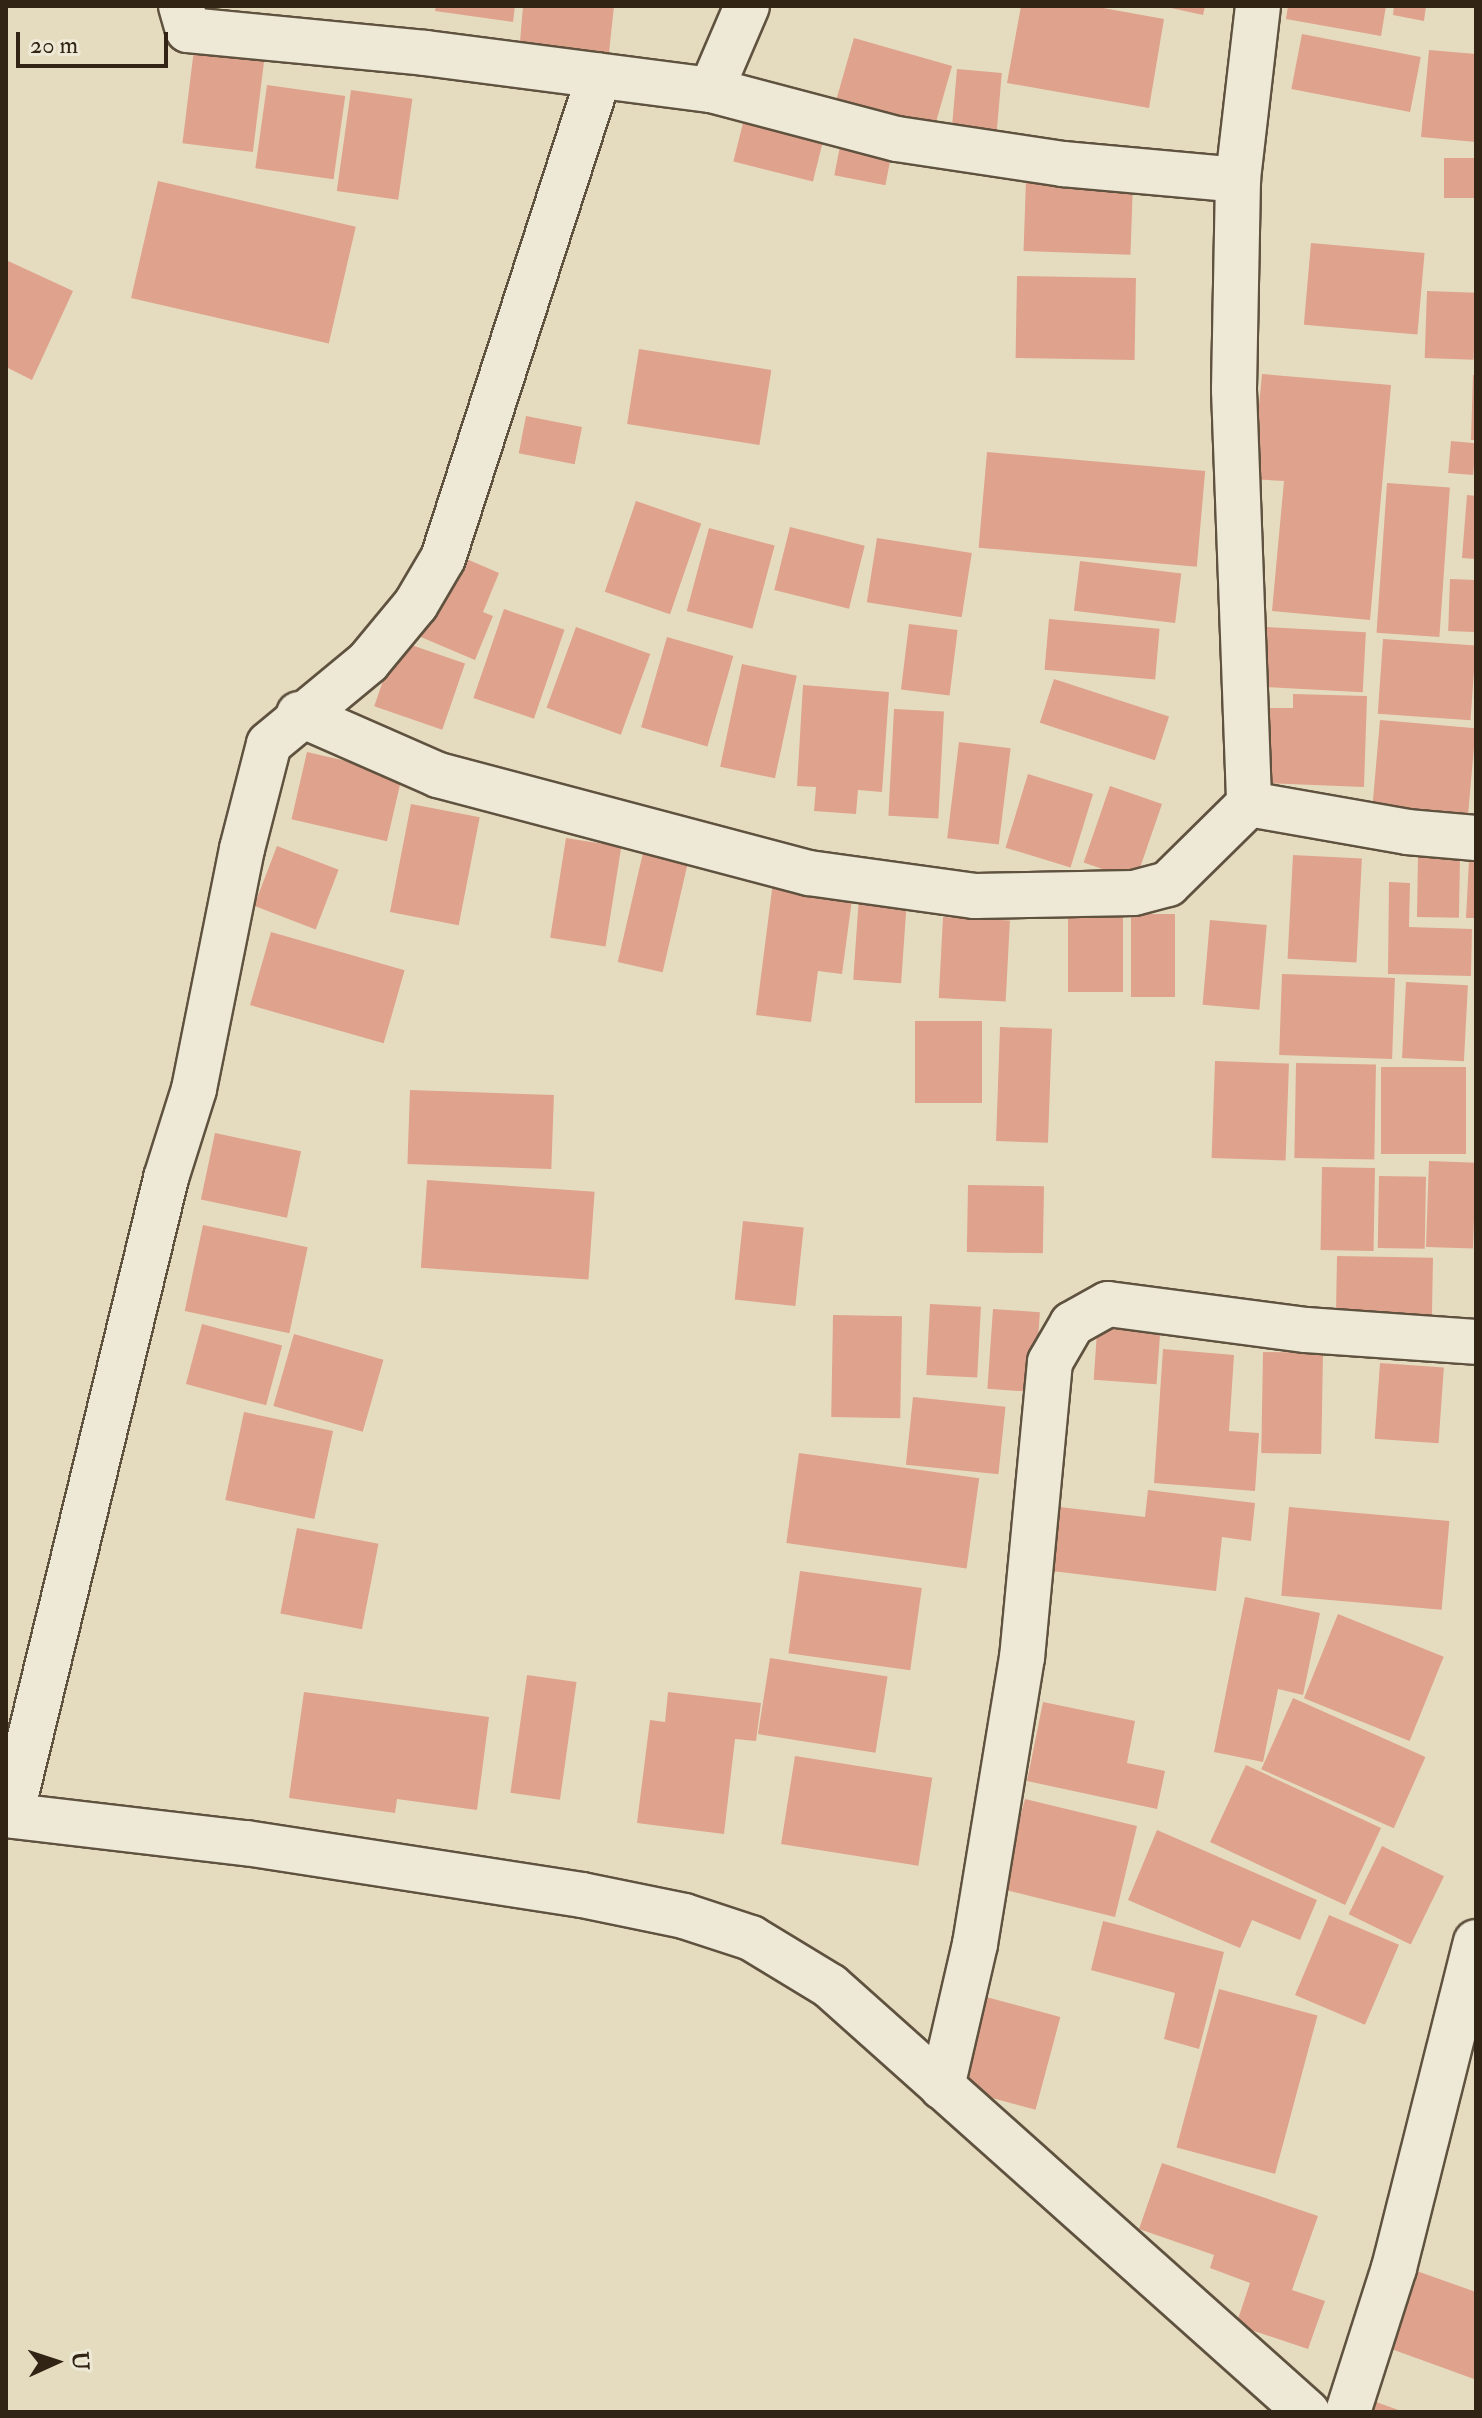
<!DOCTYPE html>
<html>
<head>
<meta charset="utf-8">
<style>
  body { margin:0 }
  #map { position:relative; width:1482px; height:2418px; overflow:hidden; background:#e5dcc0; font-family:"IM FELL Double Pica",serif }
  div>[style] { position:absolute }
  .building>* { inset:0; background:#dfa28c; transform-origin:0 0 }
  .roads { filter:drop-shadow(2px 0 #5f523f) drop-shadow(-2px 0 #5f523f) drop-shadow(0 2px #5f523f) drop-shadow(0 -2px #5f523f) }
  .minor>* { height:44px; margin:-22px; padding:0 22px; transform-origin:22px; border-radius:22px; background:#eee8d6 }
  span { translate:-50% -50%; white-space:nowrap; text-align:center; line-height:1.15; -webkit-text-stroke:7px #eee8d6; paint-order:stroke }
  .frame { position:absolute; inset:0; border:8px solid #322414; pointer-events:none }
  .north { position:absolute; left:16px; top:2322px; width:80px; height:80px; -webkit-text-stroke:6px #eee8d6; paint-order:stroke; rotate:87deg; font-size:22px; font-weight:700; line-height:32px; text-align:center; color:#322414 }
  .north::after { content:''; display:block; margin:auto; width:28px; height:36px; background:#322414; clip-path:polygon(50% 0,100% 100%,50% 72%,0 100%) }
  .scale { position:absolute; left:16px; top:32px; width:152px; height:36px; box-sizing:border-box; border:4px solid #322414; border-top:0; padding-left:10px; font-size:24px; line-height:28px; white-space:nowrap; color:#322414; -webkit-text-stroke:6px #eee8d6; paint-order:stroke }
</style>
</head>
<body>
<div id="map">
  <div class="building">
    <div style="clip-path:polygon(436px 6px,515px 6px,513px 22px,435px 11px)"></div>
    <div style="clip-path:polygon(523px 6px,614px 6px,608px 62px,519px 54px)"></div>
    <div style="clip-path:polygon(1021px 6px,1092px 6px,1164px 19px,1149px 108px,1007px 83px)"></div>
    <div style="clip-path:polygon(1162px 6px,1205px 6px,1203px 15px)"></div>
    <div style="clip-path:polygon(1288px 6px,1386px 6px,1381px 36px,1286px 19px)"></div>
    <div style="clip-path:polygon(1394px 6px,1426px 6px,1424px 21px,1393px 15px)"></div>
    <div style="left:1302px;top:34px;width:121px;height:56px;rotate:11deg"></div>
    <div style="left:854px;top:38px;width:102px;height:69px;rotate:16deg"></div>
    <div style="left:195px;top:41px;width:71px;height:103px;rotate:7deg"></div>
    <div style="clip-path:polygon(1429px 50px,1476px 54px,1476px 142px,1421px 137px)"></div>
    <div style="left:957px;top:69px;width:45px;height:64px;rotate:5deg"></div>
    <div style="left:267px;top:85px;width:79px;height:84px;rotate:8deg"></div>
    <div style="left:351px;top:90px;width:62px;height:102px;rotate:8deg"></div>
    <div style="left:745px;top:115px;width:82px;height:48px;rotate:14deg"></div>
    <div style="left:841px;top:141px;width:52px;height:35px;rotate:11deg"></div>
    <div style="left:1476px;top:158px;width:40px;height:32px;rotate:90deg"></div>
    <div style="left:1026px;top:180px;width:107px;height:71px;rotate:2deg"></div>
    <div style="left:158px;top:181px;width:203px;height:120px;rotate:13deg"></div>
    <div style="left:1311px;top:243px;width:114px;height:82px;rotate:5deg"></div>
    <div style="clip-path:polygon(6px 260px,73px 291px,32px 380px,6px 367px)"></div>
    <div style="left:1017px;top:276px;width:119px;height:82px;rotate:1deg"></div>
    <div style="left:1427px;top:291px;width:49px;height:67px;rotate:2deg"></div>
    <div style="left:639px;top:349px;width:134px;height:76px;rotate:9deg"></div>
    <div style="clip-path:polygon(1262px 374px,1391px 385px,1370px 620px,1272px 611px,1284px 481px,1252px 479px)"></div>
    <div style="clip-path:polygon(1473px 375px,1476px 375px,1476px 440px,1471px 440px)"></div>
    <div style="left:526px;top:416px;width:57px;height:38px;rotate:11deg"></div>
    <div style="left:1451px;top:441px;width:25px;height:32px;rotate:5deg"></div>
    <div style="left:987px;top:452px;width:219px;height:96px;rotate:5deg"></div>
    <div style="left:1387px;top:483px;width:63px;height:150px;rotate:4deg"></div>
    <div style="clip-path:polygon(1467px 495px,1476px 496px,1476px 559px,1462px 558px)"></div>
    <div style="left:636px;top:501px;width:69px;height:96px;rotate:19deg"></div>
    <div style="left:790px;top:527px;width:77px;height:65px;rotate:14deg"></div>
    <div style="left:709px;top:528px;width:68px;height:86px;rotate:15deg"></div>
    <div style="left:877px;top:538px;width:96px;height:65px;rotate:9deg"></div>
    <div style="clip-path:polygon(462px 557px,499px 573px,483px 612px,493px 616px,475px 660px,409px 632px)"></div>
    <div style="left:1080px;top:561px;width:102px;height:50px;rotate:7deg"></div>
    <div style="left:1450px;top:579px;width:26px;height:52px;rotate:2deg"></div>
    <div style="left:504px;top:609px;width:64px;height:94px;rotate:19deg"></div>
    <div style="left:1049px;top:619px;width:111px;height:51px;rotate:5deg"></div>
    <div style="left:909px;top:624px;width:49px;height:66px;rotate:7deg"></div>
    <div style="left:576px;top:627px;width:79px;height:86px;rotate:20deg"></div>
    <div style="left:1266px;top:627px;width:100px;height:60px;rotate:3deg"></div>
    <div style="left:667px;top:637px;width:69px;height:94px;rotate:16deg"></div>
    <div style="left:1383px;top:639px;width:93px;height:75px;rotate:4deg"></div>
    <div style="left:397px;top:640px;width:72px;height:70px;rotate:19deg"></div>
    <div style="left:742px;top:664px;width:56px;height:105px;rotate:12deg"></div>
    <div style="left:1054px;top:679px;width:121px;height:46px;rotate:18deg"></div>
    <div style="clip-path:polygon(803px 685px,889px 692px,882px 792px,858px 790px,856px 814px,814px 811px,816px 787px,797px 786px)"></div>
    <div style="clip-path:polygon(1293px 694px,1367px 696px,1364px 787px,1264px 783px,1266px 708px,1293px 708px)"></div>
    <div style="left:894px;top:709px;width:50px;height:107px;rotate:3deg"></div>
    <div style="left:1380px;top:720px;width:96px;height:96px;rotate:5deg"></div>
    <div style="left:959px;top:742px;width:52px;height:97px;rotate:7deg"></div>
    <div style="left:307px;top:752px;width:98px;height:69px;rotate:13deg"></div>
    <div style="left:1028px;top:774px;width:68px;height:77px;rotate:17deg"></div>
    <div style="left:1110px;top:786px;width:55px;height:81px;rotate:19deg"></div>
    <div style="left:411px;top:804px;width:70px;height:110px;rotate:11deg"></div>
    <div style="left:566px;top:838px;width:56px;height:101px;rotate:9deg"></div>
    <div style="left:645px;top:844px;width:46px;height:121px;rotate:13deg"></div>
    <div style="left:277px;top:846px;width:66px;height:64px;rotate:21deg"></div>
    <div style="left:1293px;top:855px;width:69px;height:104px;rotate:3deg"></div>
    <div style="left:1418px;top:857px;width:42px;height:60px;rotate:1deg"></div>
    <div style="clip-path:polygon(1469px 860px,1476px 861px,1476px 918px,1466px 918px)"></div>
    <div style="clip-path:polygon(773px 882px,853px 892px,842px 974px,818px 971px,811px 1022px,756px 1015px)"></div>
    <div style="clip-path:polygon(1389px 882px,1410px 883px,1409px 927px,1472px 929px,1471px 976px,1388px 974px)"></div>
    <div style="left:859px;top:897px;width:48px;height:83px;rotate:4deg"></div>
    <div style="left:1123px;top:911px;width:81px;height:55px;rotate:90deg"></div>
    <div style="left:1131px;top:914px;width:44px;height:83px"></div>
    <div style="left:943px;top:917px;width:67px;height:81px;rotate:3deg"></div>
    <div style="left:1210px;top:920px;width:57px;height:85px;rotate:5deg"></div>
    <div style="left:271px;top:932px;width:139px;height:76px;rotate:16deg"></div>
    <div style="left:1282px;top:974px;width:113px;height:81px;rotate:2deg"></div>
    <div style="left:1406px;top:982px;width:62px;height:76px;rotate:3deg"></div>
    <div style="left:915px;top:1021px;width:67px;height:82px"></div>
    <div style="left:1000px;top:1027px;width:52px;height:114px;rotate:2deg"></div>
    <div style="left:1215px;top:1061px;width:74px;height:97px;rotate:2deg"></div>
    <div style="left:1296px;top:1063px;width:80px;height:95px;rotate:1deg"></div>
    <div style="left:1381px;top:1067px;width:85px;height:87px"></div>
    <div style="left:410px;top:1090px;width:144px;height:74px;rotate:2deg"></div>
    <div style="left:215px;top:1133px;width:88px;height:68px;rotate:12deg"></div>
    <div style="left:1429px;top:1161px;width:47px;height:86px;rotate:2deg"></div>
    <div style="left:1322px;top:1167px;width:53px;height:83px;rotate:1deg"></div>
    <div style="left:1379px;top:1176px;width:47px;height:72px;rotate:1deg"></div>
    <div style="left:427px;top:1180px;width:168px;height:88px;rotate:4deg"></div>
    <div style="left:968px;top:1185px;width:76px;height:67px;rotate:1deg"></div>
    <div style="left:743px;top:1221px;width:61px;height:79px;rotate:6deg"></div>
    <div style="left:203px;top:1225px;width:107px;height:88px;rotate:12deg"></div>
    <div style="left:1337px;top:1256px;width:96px;height:62px;rotate:1deg"></div>
    <div style="left:930px;top:1304px;width:51px;height:71px;rotate:3deg"></div>
    <div style="left:993px;top:1309px;width:47px;height:80px;rotate:4deg"></div>
    <div style="left:833px;top:1315px;width:69px;height:102px;rotate:1deg"></div>
    <div style="left:1098px;top:1318px;width:63px;height:62px;rotate:4deg"></div>
    <div style="left:202px;top:1324px;width:83px;height:62px;rotate:15deg"></div>
    <div style="left:294px;top:1334px;width:93px;height:75px;rotate:16deg"></div>
    <div style="clip-path:polygon(1163px 1349px,1234px 1355px,1229px 1431px,1259px 1433px,1255px 1491px,1154px 1483px)"></div>
    <div style="left:1263px;top:1352px;width:60px;height:101px;rotate:1deg"></div>
    <div style="left:1380px;top:1363px;width:64px;height:76px;rotate:4deg"></div>
    <div style="left:913px;top:1397px;width:93px;height:68px;rotate:6deg"></div>
    <div style="left:244px;top:1412px;width:91px;height:90px;rotate:12deg"></div>
    <div style="left:799px;top:1453px;width:182px;height:91px;rotate:8deg"></div>
    <div style="clip-path:polygon(1148px 1490px,1255px 1503px,1251px 1541px,1222px 1537px,1216px 1591px,1044px 1570px,1051px 1506px,1145px 1517px)"></div>
    <div style="left:1289px;top:1507px;width:161px;height:89px;rotate:5deg"></div>
    <div style="left:297px;top:1528px;width:83px;height:87px;rotate:11deg"></div>
    <div style="left:800px;top:1571px;width:123px;height:83px;rotate:8deg"></div>
    <div style="clip-path:polygon(1245px 1597px,1320px 1613px,1303px 1695px,1278px 1689px,1263px 1762px,1214px 1752px)"></div>
    <div style="left:1338px;top:1614px;width:114px;height:91px;rotate:22deg"></div>
    <div style="left:770px;top:1658px;width:119px;height:77px;rotate:9deg"></div>
    <div style="left:527px;top:1675px;width:50px;height:119px;rotate:8deg"></div>
    <div style="clip-path:polygon(304px 1692px,489px 1717px,477px 1810px,397px 1799px,395px 1813px,289px 1798px)"></div>
    <div style="clip-path:polygon(668px 1692px,761px 1703px,756px 1741px,735px 1739px,724px 1834px,637px 1823px,650px 1720px,665px 1722px)"></div>
    <div style="left:1293px;top:1698px;width:145px;height:78px;rotate:24deg"></div>
    <div style="clip-path:polygon(1043px 1702px,1135px 1721px,1127px 1763px,1165px 1771px,1157px 1809px,1027px 1781px)"></div>
    <div style="left:795px;top:1756px;width:139px;height:89px;rotate:9deg"></div>
    <div style="left:1246px;top:1765px;width:149px;height:85px;rotate:25deg"></div>
    <div style="clip-path:polygon(1025px 1799px,1137px 1826px,1115px 1917px,986px 1885px,1002px 1821px,1018px 1825px)"></div>
    <div style="clip-path:polygon(1157px 1830px,1317px 1900px,1300px 1940px,1252px 1920px,1240px 1948px,1128px 1900px)"></div>
    <div style="left:1382px;top:1846px;width:69px;height:76px;rotate:26deg"></div>
    <div style="left:1329px;top:1915px;width:76px;height:87px;rotate:23deg"></div>
    <div style="clip-path:polygon(1103px 1921px,1224px 1952px,1199px 2049px,1164px 2039px,1175px 1993px,1091px 1970px)"></div>
    <div style="left:1219px;top:1989px;width:102px;height:164px;rotate:15deg"></div>
    <div style="left:986px;top:1997px;width:77px;height:96px;rotate:15deg"></div>
    <div style="clip-path:polygon(1162px 2163px,1318px 2216px,1292px 2290px,1325px 2301px,1308px 2349px,1236px 2325px,1250px 2283px,1210px 2268px,1214px 2255px,1139px 2229px)"></div>
    <div style="clip-path:polygon(1411px 2269px,1476px 2292px,1474px 2379px,1383px 2346px)"></div>
    <div style="clip-path:polygon(1365px 2398px,1404px 2412px,1360px 2412px)"></div>
  </div>
  <div class="roads">
    <div class="minor">
      <div style="left:181px;top:6px;width:25px;rotate:74deg"></div>
      <div style="left:188px;top:30px;width:238px;rotate:5.5deg"></div>
      <div style="left:425px;top:53px;width:288px;rotate:7.4deg"></div>
      <div style="left:711px;top:90px;width:192px;rotate:14.8deg"></div>
      <div style="left:897px;top:139px;width:168px;rotate:8.6deg"></div>
      <div style="left:1063px;top:164px;width:176px;rotate:5.2deg"></div>
      <div style="left:1258px;top:6px;width:175px;rotate:96.6deg"></div>
      <div style="left:1238px;top:180px;width:210px;rotate:91.1deg"></div>
      <div style="left:1234px;top:390px;width:414px;rotate:87.9deg"></div>
      <div style="left:1249px;top:804px;width:160px;rotate:10deg"></div>
      <div style="left:1407px;top:832px;width:69px;rotate:5deg"></div>
      <div style="left:711px;top:90px;width:91px;rotate:-66.8deg"></div>
      <div style="left:299px;top:714px;width:152px;rotate:23.7deg"></div>
      <div style="left:438px;top:775px;width:384px;rotate:14.8deg"></div>
      <div style="left:809px;top:873px;width:168px;rotate:7.9deg"></div>
      <div style="left:975px;top:896px;width:159px;rotate:-1.1deg"></div>
      <div style="left:1134px;top:893px;width:35px;rotate:-15deg"></div>
      <div style="left:1168px;top:884px;width:114px;rotate:-44.6deg"></div>
      <div style="left:6px;top:1815px;width:242px;rotate:6.7deg"></div>
      <div style="left:246px;top:1843px;width:340px;rotate:8.8deg"></div>
      <div style="left:582px;top:1895px;width:104px;rotate:11.6deg"></div>
      <div style="left:684px;top:1916px;width:71px;rotate:18.2deg"></div>
      <div style="left:751px;top:1938px;width:92px;rotate:31.3deg"></div>
      <div style="left:830px;top:1986px;width:640px;rotate:41.77deg"></div>
      <div style="left:11px;top:1815px;width:656px;rotate:-76.32deg"></div>
      <div style="left:166px;top:1178px;width:93px;rotate:-72.5deg"></div>
      <div style="left:194px;top:1089px;width:245px;rotate:-78.7deg"></div>
      <div style="left:242px;top:849px;width:108px;rotate:-75.6deg"></div>
      <div style="left:269px;top:744px;width:129px;rotate:-39.6deg"></div>
      <div style="left:368px;top:662px;width:75px;rotate:-50.4deg"></div>
      <div style="left:416px;top:604px;width:53px;rotate:-59.6deg"></div>
      <div style="left:443px;top:558px;width:507px;rotate:-72.07deg"></div>
      <div style="left:942px;top:2087px;width:147px;rotate:-77deg"></div>
      <div style="left:975px;top:1944px;width:290px;rotate:-80.7deg"></div>
      <div style="left:1022px;top:1658px;width:297px;rotate:-84.6deg"></div>
      <div style="left:1050px;top:1362px;width:44px;rotate:-59.9deg"></div>
      <div style="left:1072px;top:1324px;width:41px;rotate:-29.1deg"></div>
      <div style="left:1108px;top:1304px;width:200px;rotate:7.5deg"></div>
      <div style="left:1306px;top:1330px;width:170px;rotate:4deg"></div>
      <div style="left:1348px;top:2412px;width:151px;rotate:-72.3deg"></div>
      <div style="left:1394px;top:2268px;width:336px;rotate:-75.9deg"></div>
    </div>
  </div>
  <div class="frame"></div>
  <div class="north">U</div>
  <div class="scale">20 m</div>
</div>
</body>
</html>
